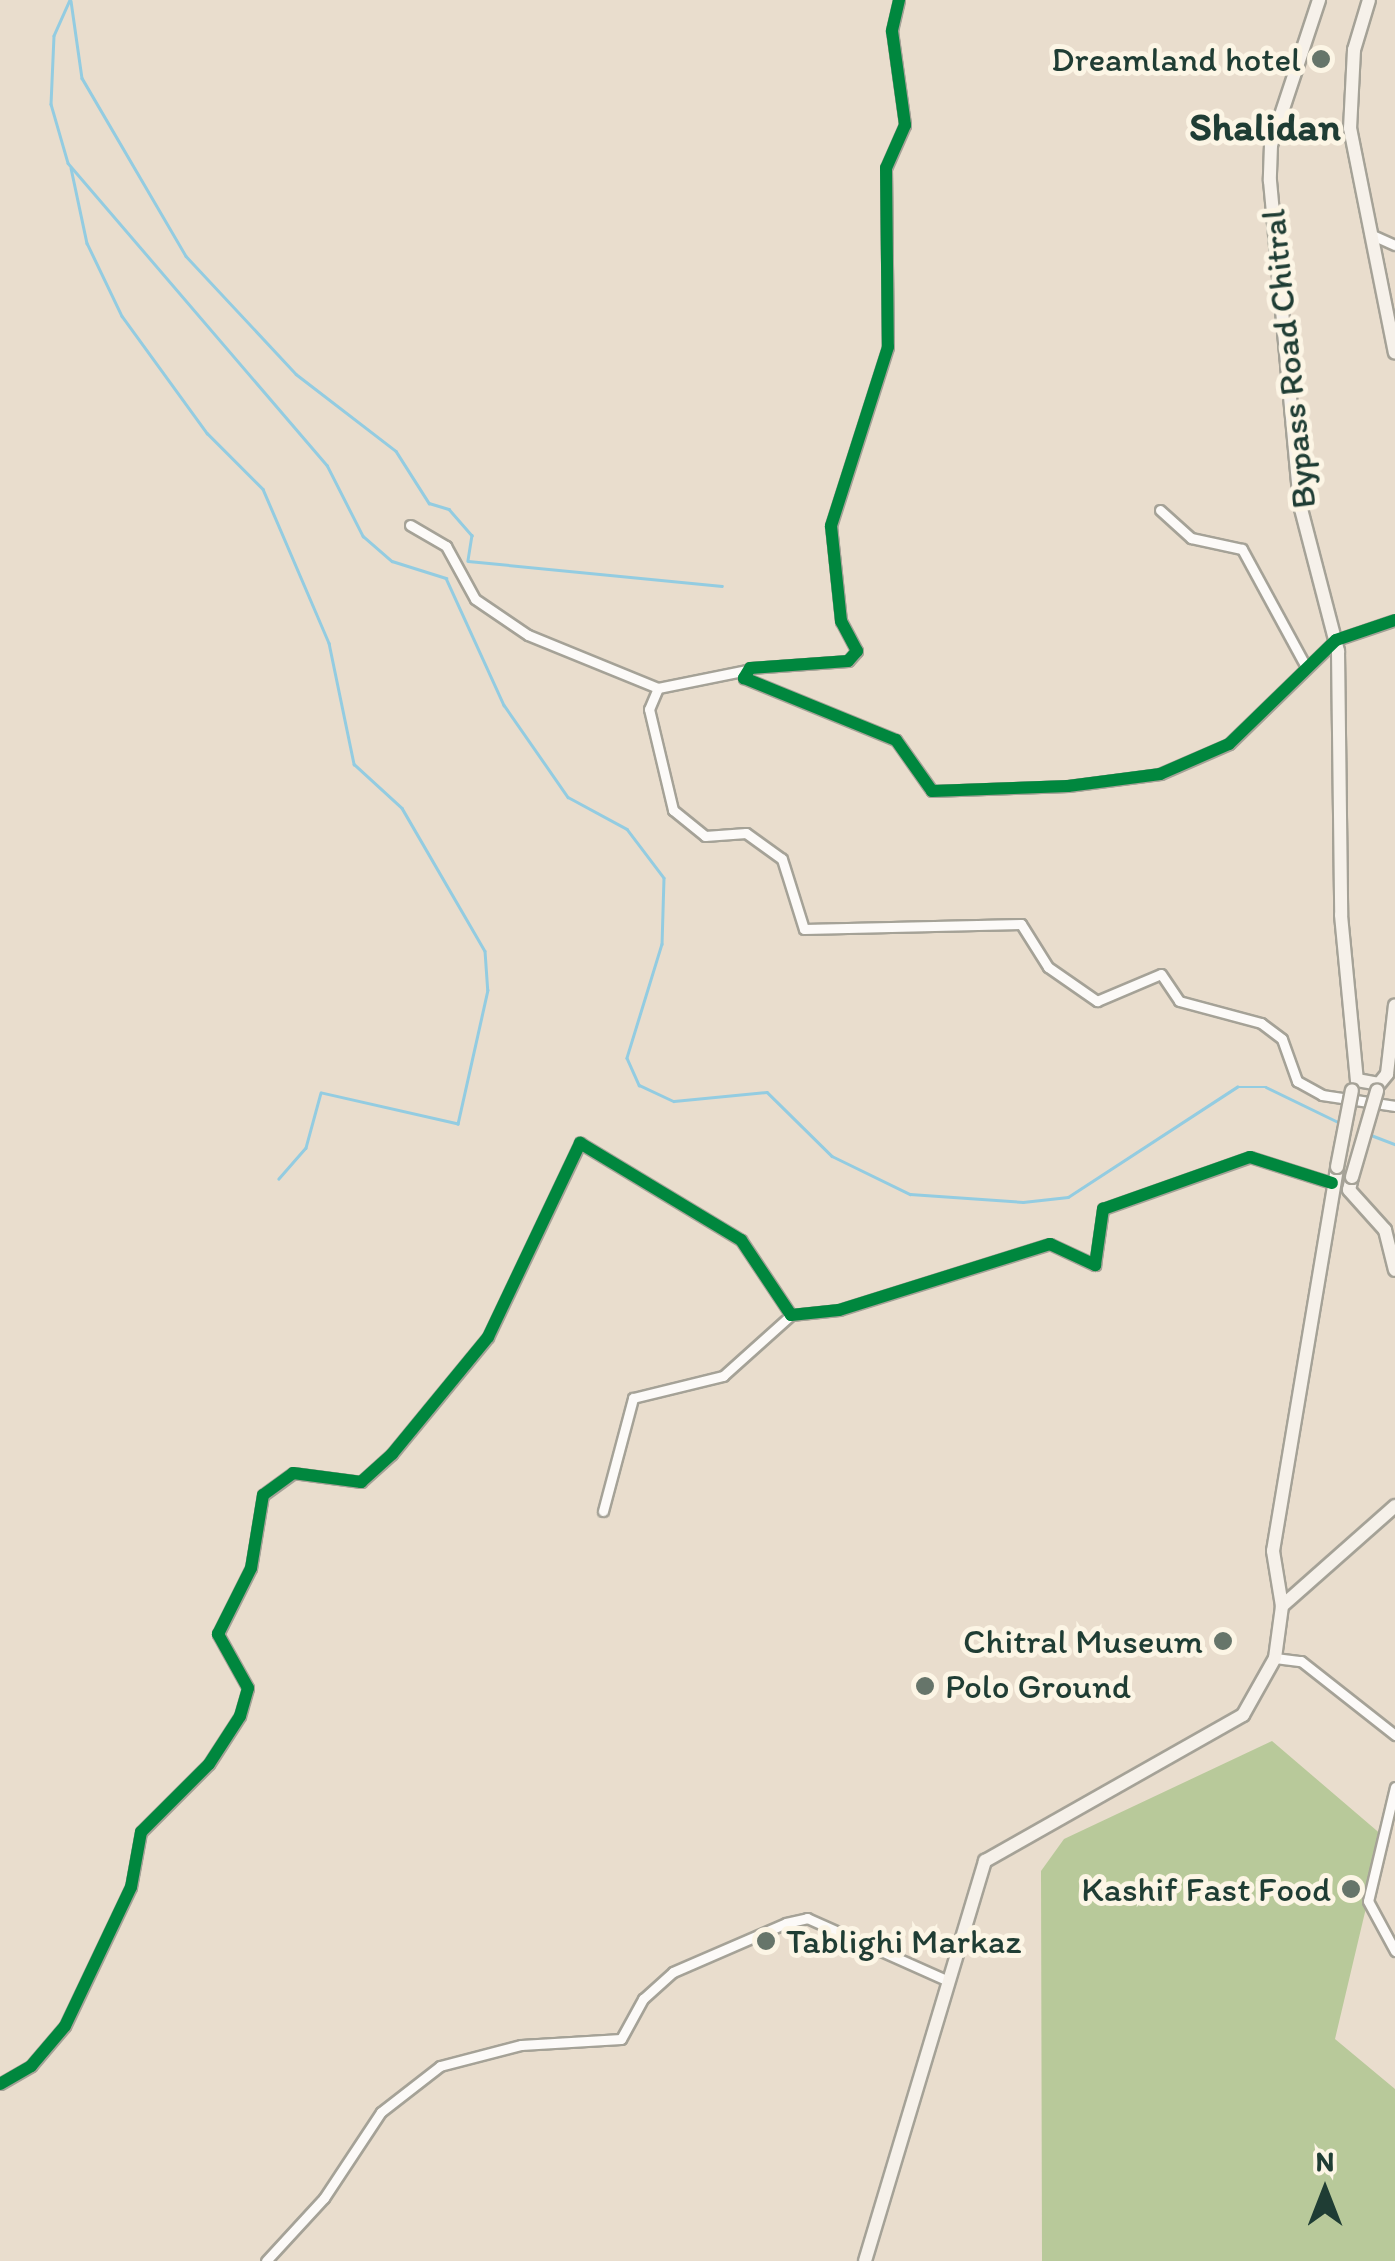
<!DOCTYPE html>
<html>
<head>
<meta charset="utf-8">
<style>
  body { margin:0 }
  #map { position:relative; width:1395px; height:2261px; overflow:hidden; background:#e9ddcd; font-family:Itim,sans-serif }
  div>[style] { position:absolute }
  .forest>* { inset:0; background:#b8c99a }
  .stream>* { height:2.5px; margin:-1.25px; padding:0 1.25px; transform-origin:1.25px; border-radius:1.25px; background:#93cce1 }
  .roads { filter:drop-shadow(2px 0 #a5a297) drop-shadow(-2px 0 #a5a297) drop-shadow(0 2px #a5a297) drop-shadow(0 -2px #a5a297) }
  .street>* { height:9px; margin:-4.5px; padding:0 4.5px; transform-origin:4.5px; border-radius:4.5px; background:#fcfaf8 }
  .secondary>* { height:12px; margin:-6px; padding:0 6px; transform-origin:6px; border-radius:6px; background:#f6f1ea }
  .bridges { filter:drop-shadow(2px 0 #a5a297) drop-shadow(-2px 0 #a5a297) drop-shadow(0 2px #a5a297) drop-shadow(0 -2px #a5a297) }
  .secondary-bridge>* { height:12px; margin:-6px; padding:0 6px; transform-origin:6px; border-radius:6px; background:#f6f1ea }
  .cycleway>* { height:12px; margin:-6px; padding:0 6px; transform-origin:6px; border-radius:6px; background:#00873e }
  .dots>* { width:28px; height:28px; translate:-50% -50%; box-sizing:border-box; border:5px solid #fcf5e5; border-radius:50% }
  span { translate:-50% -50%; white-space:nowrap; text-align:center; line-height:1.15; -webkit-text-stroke:10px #fcf5e5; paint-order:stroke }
  .poi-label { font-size:35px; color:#1f3d34 }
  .right { translate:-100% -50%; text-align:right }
  .left { translate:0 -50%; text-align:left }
  .street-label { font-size:35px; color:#1f3d34 }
  .quarter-label { font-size:40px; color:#1f3d34; font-weight:700 }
  .north { position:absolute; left:1275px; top:2141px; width:100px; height:100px; -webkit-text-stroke:8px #fcf5e5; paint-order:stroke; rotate:0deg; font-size:28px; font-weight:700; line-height:40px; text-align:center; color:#1f3d34 }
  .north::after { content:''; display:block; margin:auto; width:35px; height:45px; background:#1f3d34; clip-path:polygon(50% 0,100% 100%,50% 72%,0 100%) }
</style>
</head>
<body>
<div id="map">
  <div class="forest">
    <div style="clip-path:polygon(1272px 1741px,1383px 1836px,1335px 2039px,1395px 2089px,1395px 2261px,1042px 2261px,1041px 1871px,1064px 1839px)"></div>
  </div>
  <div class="stream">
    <div style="left:70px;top:0;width:39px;rotate:114deg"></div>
    <div style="left:54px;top:36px;width:68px;rotate:92.5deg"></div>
    <div style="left:51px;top:104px;width:61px;rotate:73.9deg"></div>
    <div style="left:68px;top:163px;width:398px;rotate:49.4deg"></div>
    <div style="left:327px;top:465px;width:80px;rotate:63.1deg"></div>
    <div style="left:363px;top:536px;width:38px;rotate:41deg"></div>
    <div style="left:392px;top:561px;width:57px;rotate:17.5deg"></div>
    <div style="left:446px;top:578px;width:140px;rotate:65.5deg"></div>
    <div style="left:504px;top:705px;width:112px;rotate:55.2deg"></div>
    <div style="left:568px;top:797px;width:67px;rotate:28.5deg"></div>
    <div style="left:627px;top:829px;width:61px;rotate:52.9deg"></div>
    <div style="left:664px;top:878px;width:66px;rotate:91.7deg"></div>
    <div style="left:662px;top:944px;width:119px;rotate:107.1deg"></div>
    <div style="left:627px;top:1058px;width:30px;rotate:66deg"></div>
    <div style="left:639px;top:1085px;width:38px;rotate:25deg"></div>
    <div style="left:674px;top:1101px;width:93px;rotate:-5.5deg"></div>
    <div style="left:767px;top:1092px;width:91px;rotate:44.6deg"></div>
    <div style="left:832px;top:1156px;width:87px;rotate:26deg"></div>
    <div style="left:910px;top:1194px;width:113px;rotate:4deg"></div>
    <div style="left:1023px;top:1202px;width:45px;rotate:-6.3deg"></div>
    <div style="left:1068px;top:1197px;width:202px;rotate:-33.1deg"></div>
    <div style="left:1237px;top:1087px;width:29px"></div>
    <div style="left:1266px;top:1087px;width:82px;rotate:25.9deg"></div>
    <div style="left:71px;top:1px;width:78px;rotate:81.9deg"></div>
    <div style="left:82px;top:78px;width:206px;rotate:59.7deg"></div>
    <div style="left:186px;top:256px;width:161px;rotate:47deg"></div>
    <div style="left:296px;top:374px;width:126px;rotate:37.6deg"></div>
    <div style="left:396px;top:451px;width:62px;rotate:57.6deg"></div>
    <div style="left:429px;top:503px;width:21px;rotate:17deg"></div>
    <div style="left:449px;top:509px;width:35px;rotate:49deg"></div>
    <div style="left:472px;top:535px;width:26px;rotate:99deg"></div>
    <div style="left:468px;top:561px;width:255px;rotate:5.6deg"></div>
    <div style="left:71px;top:168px;width:77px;rotate:78deg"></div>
    <div style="left:87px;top:243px;width:81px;rotate:64.4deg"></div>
    <div style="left:122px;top:316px;width:145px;rotate:54deg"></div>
    <div style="left:207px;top:433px;width:79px;rotate:45deg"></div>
    <div style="left:263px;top:489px;width:168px;rotate:66.8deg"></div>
    <div style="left:329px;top:643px;width:124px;rotate:78.3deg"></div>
    <div style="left:354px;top:764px;width:65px;rotate:42.5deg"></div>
    <div style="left:402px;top:808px;width:165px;rotate:59.9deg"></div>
    <div style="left:485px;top:951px;width:39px;rotate:86deg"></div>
    <div style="left:488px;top:990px;width:137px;rotate:102.6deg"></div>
    <div style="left:458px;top:1124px;width:140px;rotate:-167.2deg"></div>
    <div style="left:321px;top:1093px;width:57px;rotate:105.3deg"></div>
    <div style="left:306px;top:1148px;width:41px;rotate:131.1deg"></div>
    <div style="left:1371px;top:1135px;width:26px;rotate:21deg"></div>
  </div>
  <div class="roads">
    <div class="street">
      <div style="left:899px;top:0;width:32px;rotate:103deg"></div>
      <div style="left:892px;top:31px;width:95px;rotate:82.1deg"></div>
      <div style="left:905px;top:125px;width:47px;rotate:113.8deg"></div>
      <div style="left:886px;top:168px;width:179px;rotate:89.4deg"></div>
      <div style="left:888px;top:347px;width:188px;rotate:107.7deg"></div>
      <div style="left:831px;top:526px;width:96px;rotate:84deg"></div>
      <div style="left:841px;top:621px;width:34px;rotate:62deg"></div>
      <div style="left:857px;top:651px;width:13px;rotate:132deg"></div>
      <div style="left:848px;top:661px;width:98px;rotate:175.9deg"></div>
      <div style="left:750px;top:668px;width:12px;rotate:121deg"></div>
      <div style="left:744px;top:678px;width:164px;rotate:22.2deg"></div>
      <div style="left:896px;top:740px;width:62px;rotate:54.8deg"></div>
      <div style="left:932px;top:791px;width:136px;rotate:-2.1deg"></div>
      <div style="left:1068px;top:786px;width:93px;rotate:-7.4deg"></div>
      <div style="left:1160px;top:774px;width:75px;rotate:-23.5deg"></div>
      <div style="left:1229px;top:744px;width:149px;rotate:-44.2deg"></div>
      <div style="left:1336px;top:640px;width:62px;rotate:-18.7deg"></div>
      <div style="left:1370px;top:234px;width:27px;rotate:24deg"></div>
      <div style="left:1160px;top:510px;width:42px;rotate:42.1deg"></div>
      <div style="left:1191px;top:538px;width:52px;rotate:12.2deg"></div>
      <div style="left:1242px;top:549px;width:134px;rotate:61.5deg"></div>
      <div style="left:410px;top:525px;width:42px;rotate:30.3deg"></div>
      <div style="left:446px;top:546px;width:60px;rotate:61.3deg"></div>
      <div style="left:475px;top:599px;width:64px;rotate:34.2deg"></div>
      <div style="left:528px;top:635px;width:140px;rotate:22.2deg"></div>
      <div style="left:658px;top:688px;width:91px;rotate:-11.4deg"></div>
      <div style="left:658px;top:688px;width:23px;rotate:113deg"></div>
      <div style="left:649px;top:709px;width:104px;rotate:76.6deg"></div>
      <div style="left:673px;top:810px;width:41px;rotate:39.1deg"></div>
      <div style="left:705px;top:836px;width:41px;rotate:-4.2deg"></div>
      <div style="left:746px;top:833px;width:44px;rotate:35.8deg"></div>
      <div style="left:782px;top:859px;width:73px;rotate:72.6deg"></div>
      <div style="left:804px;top:929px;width:217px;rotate:-1.3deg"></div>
      <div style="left:1021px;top:924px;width:51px;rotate:57.9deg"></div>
      <div style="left:1048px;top:967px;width:60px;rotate:34.8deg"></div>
      <div style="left:1097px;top:1001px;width:69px;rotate:-22.9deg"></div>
      <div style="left:1161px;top:974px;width:32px;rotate:56deg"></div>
      <div style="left:1179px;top:1001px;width:85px;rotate:15deg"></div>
      <div style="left:1261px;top:1023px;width:26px;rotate:37deg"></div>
      <div style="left:1282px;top:1039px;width:45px;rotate:70.3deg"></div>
      <div style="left:1297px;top:1081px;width:29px;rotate:29deg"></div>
      <div style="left:1322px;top:1095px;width:74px;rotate:8.6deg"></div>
      <div style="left:603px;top:1511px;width:117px;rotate:-75.1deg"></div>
      <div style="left:633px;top:1398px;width:93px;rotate:-13.7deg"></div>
      <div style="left:723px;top:1376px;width:91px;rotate:-41.9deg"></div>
      <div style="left:1275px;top:1658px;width:26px;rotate:7deg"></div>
      <div style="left:1301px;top:1661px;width:120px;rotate:38.2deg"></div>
      <div style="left:1395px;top:1787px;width:117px;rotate:103.3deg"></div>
      <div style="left:1368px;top:1901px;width:57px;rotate:61.6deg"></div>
      <div style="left:0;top:2084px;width:36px;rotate:-30deg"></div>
      <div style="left:31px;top:2066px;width:52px;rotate:-49.6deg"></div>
      <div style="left:65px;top:2026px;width:154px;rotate:-64.6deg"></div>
      <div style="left:131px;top:1887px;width:56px;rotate:-79.7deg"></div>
      <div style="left:141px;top:1832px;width:96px;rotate:-45deg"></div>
      <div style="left:209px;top:1764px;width:57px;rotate:-57.1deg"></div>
      <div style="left:240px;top:1716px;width:29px;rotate:-74deg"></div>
      <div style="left:248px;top:1688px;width:62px;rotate:-119.1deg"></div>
      <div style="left:218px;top:1634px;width:74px;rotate:-63.4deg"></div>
      <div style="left:251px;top:1568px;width:74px;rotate:-80.7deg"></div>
      <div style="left:263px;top:1495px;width:37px;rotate:-36deg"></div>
      <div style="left:293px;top:1473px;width:69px;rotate:7.5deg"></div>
      <div style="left:361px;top:1482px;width:42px;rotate:-42.1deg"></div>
      <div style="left:392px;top:1454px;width:151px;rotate:-50.6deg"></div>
      <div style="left:488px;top:1337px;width:215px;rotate:-64.6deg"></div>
      <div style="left:580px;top:1143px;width:188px;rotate:31.1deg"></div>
      <div style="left:741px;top:1240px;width:90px;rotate:56.3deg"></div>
      <div style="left:791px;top:1315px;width:48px;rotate:-5.9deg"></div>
      <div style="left:839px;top:1310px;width:221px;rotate:-17.4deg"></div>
      <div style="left:1050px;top:1244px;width:50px;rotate:25deg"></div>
      <div style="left:1095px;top:1265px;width:57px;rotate:-81.9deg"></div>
      <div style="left:1103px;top:1209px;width:156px;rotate:-19.5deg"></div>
      <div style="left:1250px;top:1157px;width:86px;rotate:17.6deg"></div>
      <div style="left:266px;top:2261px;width:86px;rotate:-47.4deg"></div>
      <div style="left:324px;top:2198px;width:103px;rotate:-56.5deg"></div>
      <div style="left:381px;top:2112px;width:75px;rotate:-37.9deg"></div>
      <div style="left:440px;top:2066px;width:84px;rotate:-14.5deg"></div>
      <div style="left:521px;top:2045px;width:100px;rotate:-3.4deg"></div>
      <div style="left:621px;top:2039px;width:46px;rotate:-61.2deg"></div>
      <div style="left:643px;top:1999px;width:40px;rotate:-42deg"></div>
      <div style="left:673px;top:1972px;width:123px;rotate:-23.4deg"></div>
      <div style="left:786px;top:1923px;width:22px;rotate:-13deg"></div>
      <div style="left:807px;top:1918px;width:152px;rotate:24deg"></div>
    </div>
    <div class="secondary">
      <div style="left:1319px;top:0;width:153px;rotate:108.3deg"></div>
      <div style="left:1271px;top:145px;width:36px;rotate:92deg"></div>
      <div style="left:1270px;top:181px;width:325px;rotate:84.7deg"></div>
      <div style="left:1300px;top:505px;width:151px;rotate:75.4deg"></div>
      <div style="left:1338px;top:651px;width:264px;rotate:89.3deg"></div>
      <div style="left:1341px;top:915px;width:166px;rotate:84.5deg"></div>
      <div style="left:1369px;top:0;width:52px;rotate:106.7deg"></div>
      <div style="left:1354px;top:50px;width:78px;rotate:92.9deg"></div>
      <div style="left:1350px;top:128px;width:229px;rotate:78.7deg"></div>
      <div style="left:1357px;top:1080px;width:22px;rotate:10deg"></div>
      <div style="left:1379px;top:1084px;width:13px;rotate:-51deg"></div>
      <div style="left:1387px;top:1074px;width:69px;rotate:-83.4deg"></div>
      <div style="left:1352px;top:1177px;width:13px;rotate:103deg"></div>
      <div style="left:1349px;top:1190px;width:54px;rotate:48deg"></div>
      <div style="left:1385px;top:1230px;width:41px;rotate:76deg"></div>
      <div style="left:1282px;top:1606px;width:56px;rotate:-99.3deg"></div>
      <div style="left:1273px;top:1551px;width:389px;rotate:-80.5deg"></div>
      <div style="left:865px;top:2261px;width:418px;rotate:-73.3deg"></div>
      <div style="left:985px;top:1861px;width:296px;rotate:-29.5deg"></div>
      <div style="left:1243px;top:1715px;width:65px;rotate:-60.7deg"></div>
      <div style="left:1275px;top:1658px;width:52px;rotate:-82.3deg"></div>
      <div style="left:1282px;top:1606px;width:151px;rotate:-41.5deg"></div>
    </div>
  </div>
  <div class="bridges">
    <div class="secondary-bridge">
      <div style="left:1337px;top:1167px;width:78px;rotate:-79deg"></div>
      <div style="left:1352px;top:1177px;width:90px;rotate:-73.8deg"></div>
    </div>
  </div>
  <div class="cycleway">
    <div style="left:899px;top:0;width:32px;rotate:103deg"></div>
    <div style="left:892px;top:31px;width:95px;rotate:82.1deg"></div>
    <div style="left:905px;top:125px;width:47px;rotate:113.8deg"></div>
    <div style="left:886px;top:168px;width:179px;rotate:89.4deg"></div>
    <div style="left:888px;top:347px;width:188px;rotate:107.7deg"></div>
    <div style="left:831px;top:526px;width:96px;rotate:84deg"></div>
    <div style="left:841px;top:621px;width:34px;rotate:62deg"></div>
    <div style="left:857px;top:651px;width:13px;rotate:132deg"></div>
    <div style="left:848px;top:661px;width:98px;rotate:175.9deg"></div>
    <div style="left:750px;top:668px;width:12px;rotate:121deg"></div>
    <div style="left:744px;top:678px;width:164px;rotate:22.2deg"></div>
    <div style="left:896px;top:740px;width:62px;rotate:54.8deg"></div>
    <div style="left:932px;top:791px;width:136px;rotate:-2.1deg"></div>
    <div style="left:1068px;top:786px;width:93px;rotate:-7.4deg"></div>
    <div style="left:1160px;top:774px;width:75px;rotate:-23.5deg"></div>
    <div style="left:1229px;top:744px;width:149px;rotate:-44.2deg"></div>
    <div style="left:1336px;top:640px;width:62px;rotate:-18.7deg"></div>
    <div style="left:0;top:2084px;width:36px;rotate:-30deg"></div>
    <div style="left:31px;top:2066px;width:52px;rotate:-49.6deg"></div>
    <div style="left:65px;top:2026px;width:154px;rotate:-64.6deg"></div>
    <div style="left:131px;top:1887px;width:56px;rotate:-79.7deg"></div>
    <div style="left:141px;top:1832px;width:96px;rotate:-45deg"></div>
    <div style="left:209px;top:1764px;width:57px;rotate:-57.1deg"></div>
    <div style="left:240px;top:1716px;width:29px;rotate:-74deg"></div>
    <div style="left:248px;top:1688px;width:62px;rotate:-119.1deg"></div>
    <div style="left:218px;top:1634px;width:74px;rotate:-63.4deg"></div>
    <div style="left:251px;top:1568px;width:74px;rotate:-80.7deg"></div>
    <div style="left:263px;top:1495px;width:37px;rotate:-36deg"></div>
    <div style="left:293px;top:1473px;width:69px;rotate:7.5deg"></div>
    <div style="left:361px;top:1482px;width:42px;rotate:-42.1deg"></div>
    <div style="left:392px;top:1454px;width:151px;rotate:-50.6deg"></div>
    <div style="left:488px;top:1337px;width:215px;rotate:-64.6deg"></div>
    <div style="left:580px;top:1143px;width:188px;rotate:31.1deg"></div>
    <div style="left:741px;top:1240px;width:90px;rotate:56.3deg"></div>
    <div style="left:791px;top:1315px;width:48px;rotate:-5.9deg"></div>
    <div style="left:839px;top:1310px;width:221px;rotate:-17.4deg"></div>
    <div style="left:1050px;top:1244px;width:50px;rotate:25deg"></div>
    <div style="left:1095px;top:1265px;width:57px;rotate:-81.9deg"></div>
    <div style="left:1103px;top:1209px;width:156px;rotate:-19.5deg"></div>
    <div style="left:1250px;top:1157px;width:86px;rotate:17.6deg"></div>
  </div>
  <div class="dots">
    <div style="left:1321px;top:59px;background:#66756a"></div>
    <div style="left:1223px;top:1641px;background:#66756a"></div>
    <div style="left:925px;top:1686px;background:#66756a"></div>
    <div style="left:1351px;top:1889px;background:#66756a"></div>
    <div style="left:766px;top:1941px;background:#66756a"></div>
  </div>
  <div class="poi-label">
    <span class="right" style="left:1301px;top:59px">Dreamland hotel</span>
    <span class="right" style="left:1203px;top:1641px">Chitral Museum</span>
    <span class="left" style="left:945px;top:1686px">Polo Ground</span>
    <span class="right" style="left:1331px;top:1889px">Kashif Fast Food</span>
    <span class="left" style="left:786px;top:1941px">Tablighi Markaz</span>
  </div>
  <div class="street-label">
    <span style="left:1288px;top:359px;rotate:-96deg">Bypass Road Chitral</span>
  </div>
  <div class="quarter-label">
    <span style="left:1265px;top:126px">Shalidan</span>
  </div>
  <div class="north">N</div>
</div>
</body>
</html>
